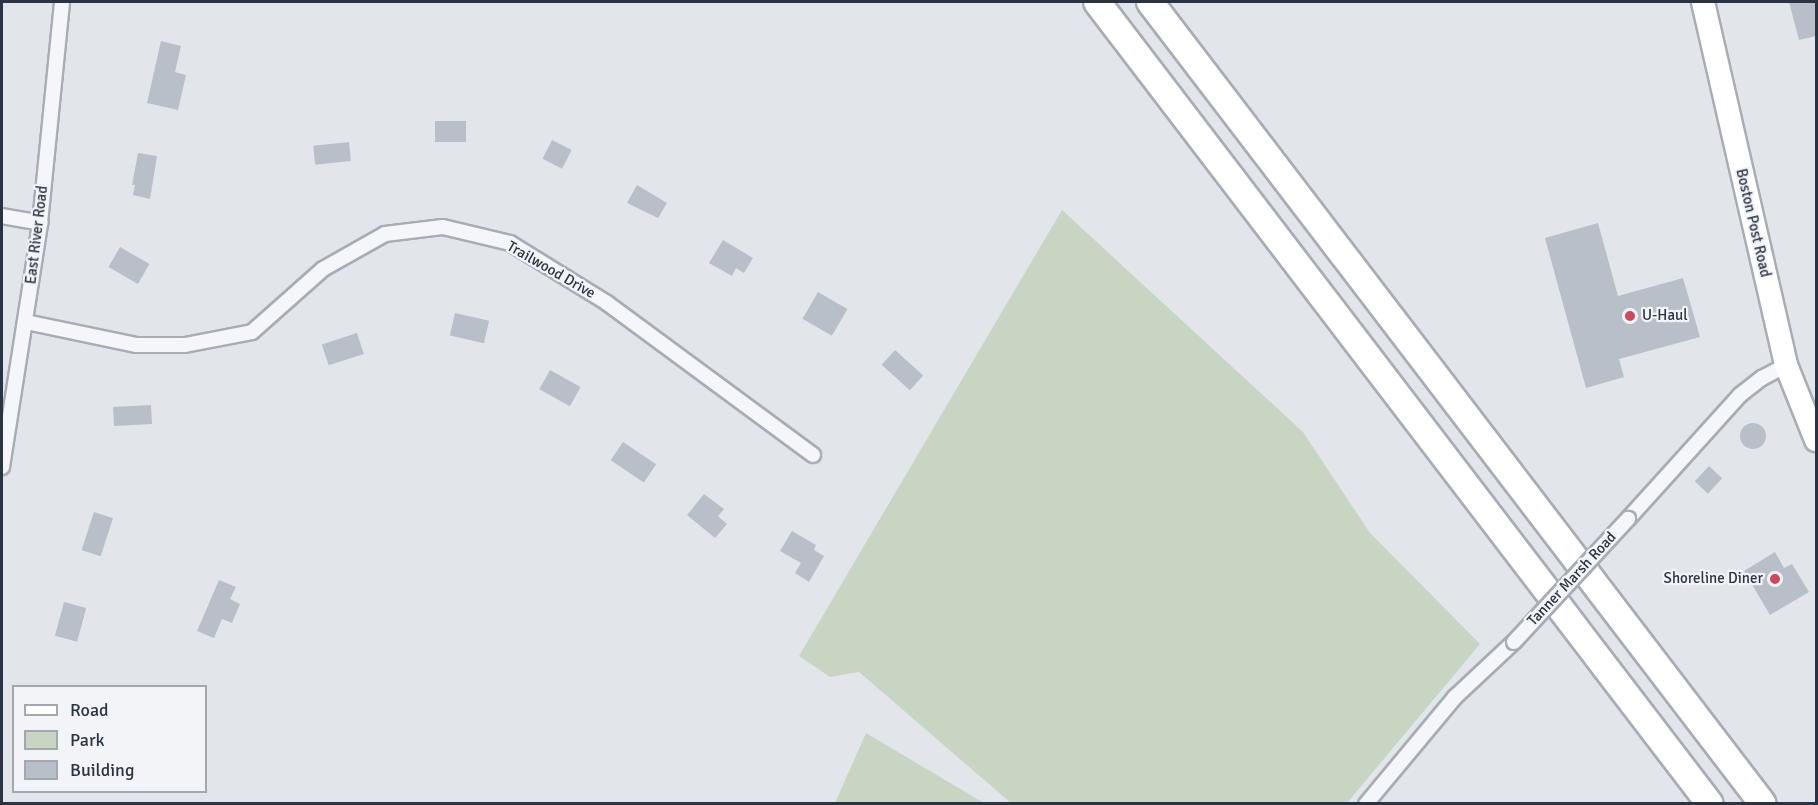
<!DOCTYPE html>
<html>
<head>
<meta charset="utf-8">
<style>
  body { margin:0 }
  #map { position:relative; width:1818px; height:805px; overflow:hidden; background:#e2e6eb; font-family:Signika,sans-serif }
  div>[style] { position:absolute }
  .green>* { inset:0; background:#c8d5c3 }
  .building>* { inset:0; background:#b9bfc8; transform-origin:0 0 }
  .round { border-radius:50% }
  .roads { filter:drop-shadow(2px 0 #a7adb5) drop-shadow(-2px 0 #a7adb5) drop-shadow(0 2px #a7adb5) drop-shadow(0 -2px #a7adb5) }
  .minor>* { height:14px; margin:-7px; padding:0 7px; transform-origin:7px; border-radius:7px; background:#f5f6f9 }
  .primary>* { height:22px; margin:-11px; padding:0 11px; transform-origin:11px; border-radius:11px; background:#fff }
  .motorway>* { height:26px; margin:-13px; padding:0 13px; transform-origin:13px; border-radius:13px; background:#fff }
  .bridges { filter:drop-shadow(2px 0 #a7adb5) drop-shadow(-2px 0 #a7adb5) drop-shadow(0 2px #a7adb5) drop-shadow(0 -2px #a7adb5) }
  .minor-bridge>* { height:14px; margin:-7px; padding:0 7px; transform-origin:7px; border-radius:7px; background:#f5f6f9 }
  .dots>* { width:16px; height:16px; translate:-50% -50%; box-sizing:border-box; border:3px solid #f2f4f8; border-radius:50% }
  span { translate:-50% -50%; white-space:nowrap; text-align:center; line-height:1.15; -webkit-text-stroke:4.5px #f2f4f8; paint-order:stroke }
  .street-label { font-size:15px; color:#2a3343 }
  .poi-label { font-size:15px; color:#2a3343 }
  .left { translate:0 -50%; text-align:left }
  .right { translate:-100% -50%; text-align:right }
  .frame { position:absolute; inset:0; border:3px solid #2a3343; pointer-events:none }
  .legend { position:absolute; left:12px; top:685px; width:195px; height:108px; box-sizing:border-box; background:#f2f4f8; border:2px solid #a2a7b0; margin:0; padding:8px 10px; list-style:none; font-size:18px; color:#2a3343 }
  .legend li { display:flex; align-items:center; gap:12px; height:30px }
  .legend b { width:30px; border:2px solid #a2a7b0 }
</style>
</head>
<body>
<div id="map">
  <div class="green">
    <div style="clip-path:polygon(1062px 210px,1303px 432px,1370px 533px,1480px 644px,1347px 803px,1011px 803px,859px 672px,830px 677px,799px 656px)"></div>
    <div style="clip-path:polygon(866px 733px,984px 803px,835px 803px)"></div>
  </div>
  <div class="building">
    <div style="clip-path:polygon(1789px 2px,1816px 2px,1816px 36px,1799px 40px)"></div>
    <div style="clip-path:polygon(161px 41px,181px 46px,175px 72px,186px 75px,178px 110px,147px 103px)"></div>
    <div style="left:435px;top:121px;width:31px;height:21px"></div>
    <div style="left:552px;top:140px;width:22px;height:21px;rotate:27deg"></div>
    <div style="left:349px;top:142px;width:19px;height:36px;rotate:84deg"></div>
    <div style="clip-path:polygon(138px 153px,157px 156px,150px 199px,133px 195px,135px 185px,132px 185px)"></div>
    <div style="clip-path:polygon(637px 185px,667px 203px,658px 218px,627px 203px)"></div>
    <div style="clip-path:polygon(1598px 223px,1618px 296px,1683px 278px,1700px 337px,1619px 359px,1624px 377px,1586px 388px,1545px 238px)"></div>
    <div style="clip-path:polygon(723px 240px,753px 258px,744px 273px,736px 268px,732px 276px,709px 263px)"></div>
    <div style="left:120px;top:247px;width:34px;height:23px;rotate:30deg"></div>
    <div style="left:818px;top:292px;width:34px;height:31px;rotate:30deg"></div>
    <div style="left:455px;top:313px;width:35px;height:23px;rotate:13deg"></div>
    <div style="left:357px;top:333px;width:22px;height:37px;rotate:72deg"></div>
    <div style="left:895px;top:350px;width:38px;height:20px;rotate:42deg"></div>
    <div style="left:550px;top:370px;width:35px;height:22px;rotate:29deg"></div>
    <div style="left:151px;top:405px;width:19px;height:38px;rotate:87deg"></div>
    <div class="round" style="left:1740px;top:423px;width:26px;height:26px"></div>
    <div style="left:623px;top:442px;width:40px;height:22px;rotate:34deg"></div>
    <div style="left:1709px;top:466px;width:18px;height:21px;rotate:43deg"></div>
    <div style="clip-path:polygon(704px 494px,724px 509px,718px 516px,727px 524px,715px 538px,687px 515px)"></div>
    <div style="left:94px;top:512px;width:20px;height:40px;rotate:18deg"></div>
    <div style="clip-path:polygon(792px 531px,816px 545px,814px 550px,824px 556px,809px 582px,795px 573px,801px 563px,780px 551px)"></div>
    <div style="clip-path:polygon(1775px 552px,1784px 568px,1792px 564px,1809px 592px,1770px 615px,1744px 571px)"></div>
    <div style="clip-path:polygon(219px 580px,236px 587px,230px 599px,240px 604px,232px 623px,222px 619px,214px 638px,197px 631px)"></div>
    <div style="left:64px;top:602px;width:23px;height:35px;rotate:15deg"></div>
  </div>
  <div class="roads">
    <div class="minor">
      <div style="left:2px;top:216px;width:39px;rotate:10deg"></div>
      <div style="left:26px;top:322px;width:112px;rotate:11.8deg"></div>
      <div style="left:136px;top:345px;width:49px"></div>
      <div style="left:185px;top:345px;width:68px;rotate:-11deg"></div>
      <div style="left:252px;top:332px;width:95px;rotate:-41.6deg"></div>
      <div style="left:323px;top:269px;width:71px;rotate:-29.4deg"></div>
      <div style="left:385px;top:234px;width:58px;rotate:-6.9deg"></div>
      <div style="left:443px;top:227px;width:69px;rotate:13.4deg"></div>
      <div style="left:510px;top:243px;width:114px;rotate:31.7deg"></div>
      <div style="left:607px;top:303px;width:256px;rotate:36.4deg"></div>
      <div style="left:2px;top:467px;width:247px;rotate:-81.1deg"></div>
      <div style="left:40px;top:223px;width:222px;rotate:-84.3deg"></div>
      <div style="left:1628px;top:519px;width:167px;rotate:-47.9deg"></div>
      <div style="left:1740px;top:395px;width:28px;rotate:-38deg"></div>
      <div style="left:1762px;top:378px;width:27px;rotate:-28deg"></div>
      <div style="left:1366px;top:804px;width:139px;rotate:-50.2deg"></div>
      <div style="left:1455px;top:697px;width:81px;rotate:-43deg"></div>
    </div>
    <div class="primary">
      <div style="left:1703px;top:2px;width:372px;rotate:77.1deg"></div>
      <div style="left:1786px;top:365px;width:81px;rotate:68.2deg"></div>
    </div>
    <div class="motorway">
      <div style="left:1097px;top:2px;width:1009px;rotate:52.61deg"></div>
      <div style="left:1150px;top:2px;width:1009px;rotate:52.61deg"></div>
    </div>
  </div>
  <div class="bridges">
    <div class="minor-bridge">
      <div style="left:1514px;top:642px;width:168px;rotate:-47.2deg"></div>
    </div>
  </div>
  <div class="dots">
    <div style="left:1630px;top:316px;background:#d0475a"></div>
    <div style="left:1775px;top:579px;background:#d0475a"></div>
  </div>
  <div class="street-label">
    <span style="left:1753px;top:223px;rotate:77deg">Boston Post Road</span>
    <span style="left:37px;top:235px;rotate:-83deg">East River Road</span>
    <span style="left:551px;top:270px;rotate:30deg">Trailwood Drive</span>
    <span style="left:1572px;top:579px;rotate:-47deg">Tanner Marsh Road</span>
  </div>
  <div class="poi-label">
    <span class="left" style="left:1642px;top:316px">U-Haul</span>
    <span class="right" style="left:1763px;top:579px">Shoreline Diner</span>
  </div>
  <div class="frame"></div>
  <ul class="legend">
  <li><b style="height:8px;background:#fff"></b>Road</li>
  <li><b style="height:16px;background:#c8d5c3"></b>Park</li>
  <li><b style="height:16px;background:#b9bfc8"></b>Building</li>
  </ul>
</div>
</body>
</html>
